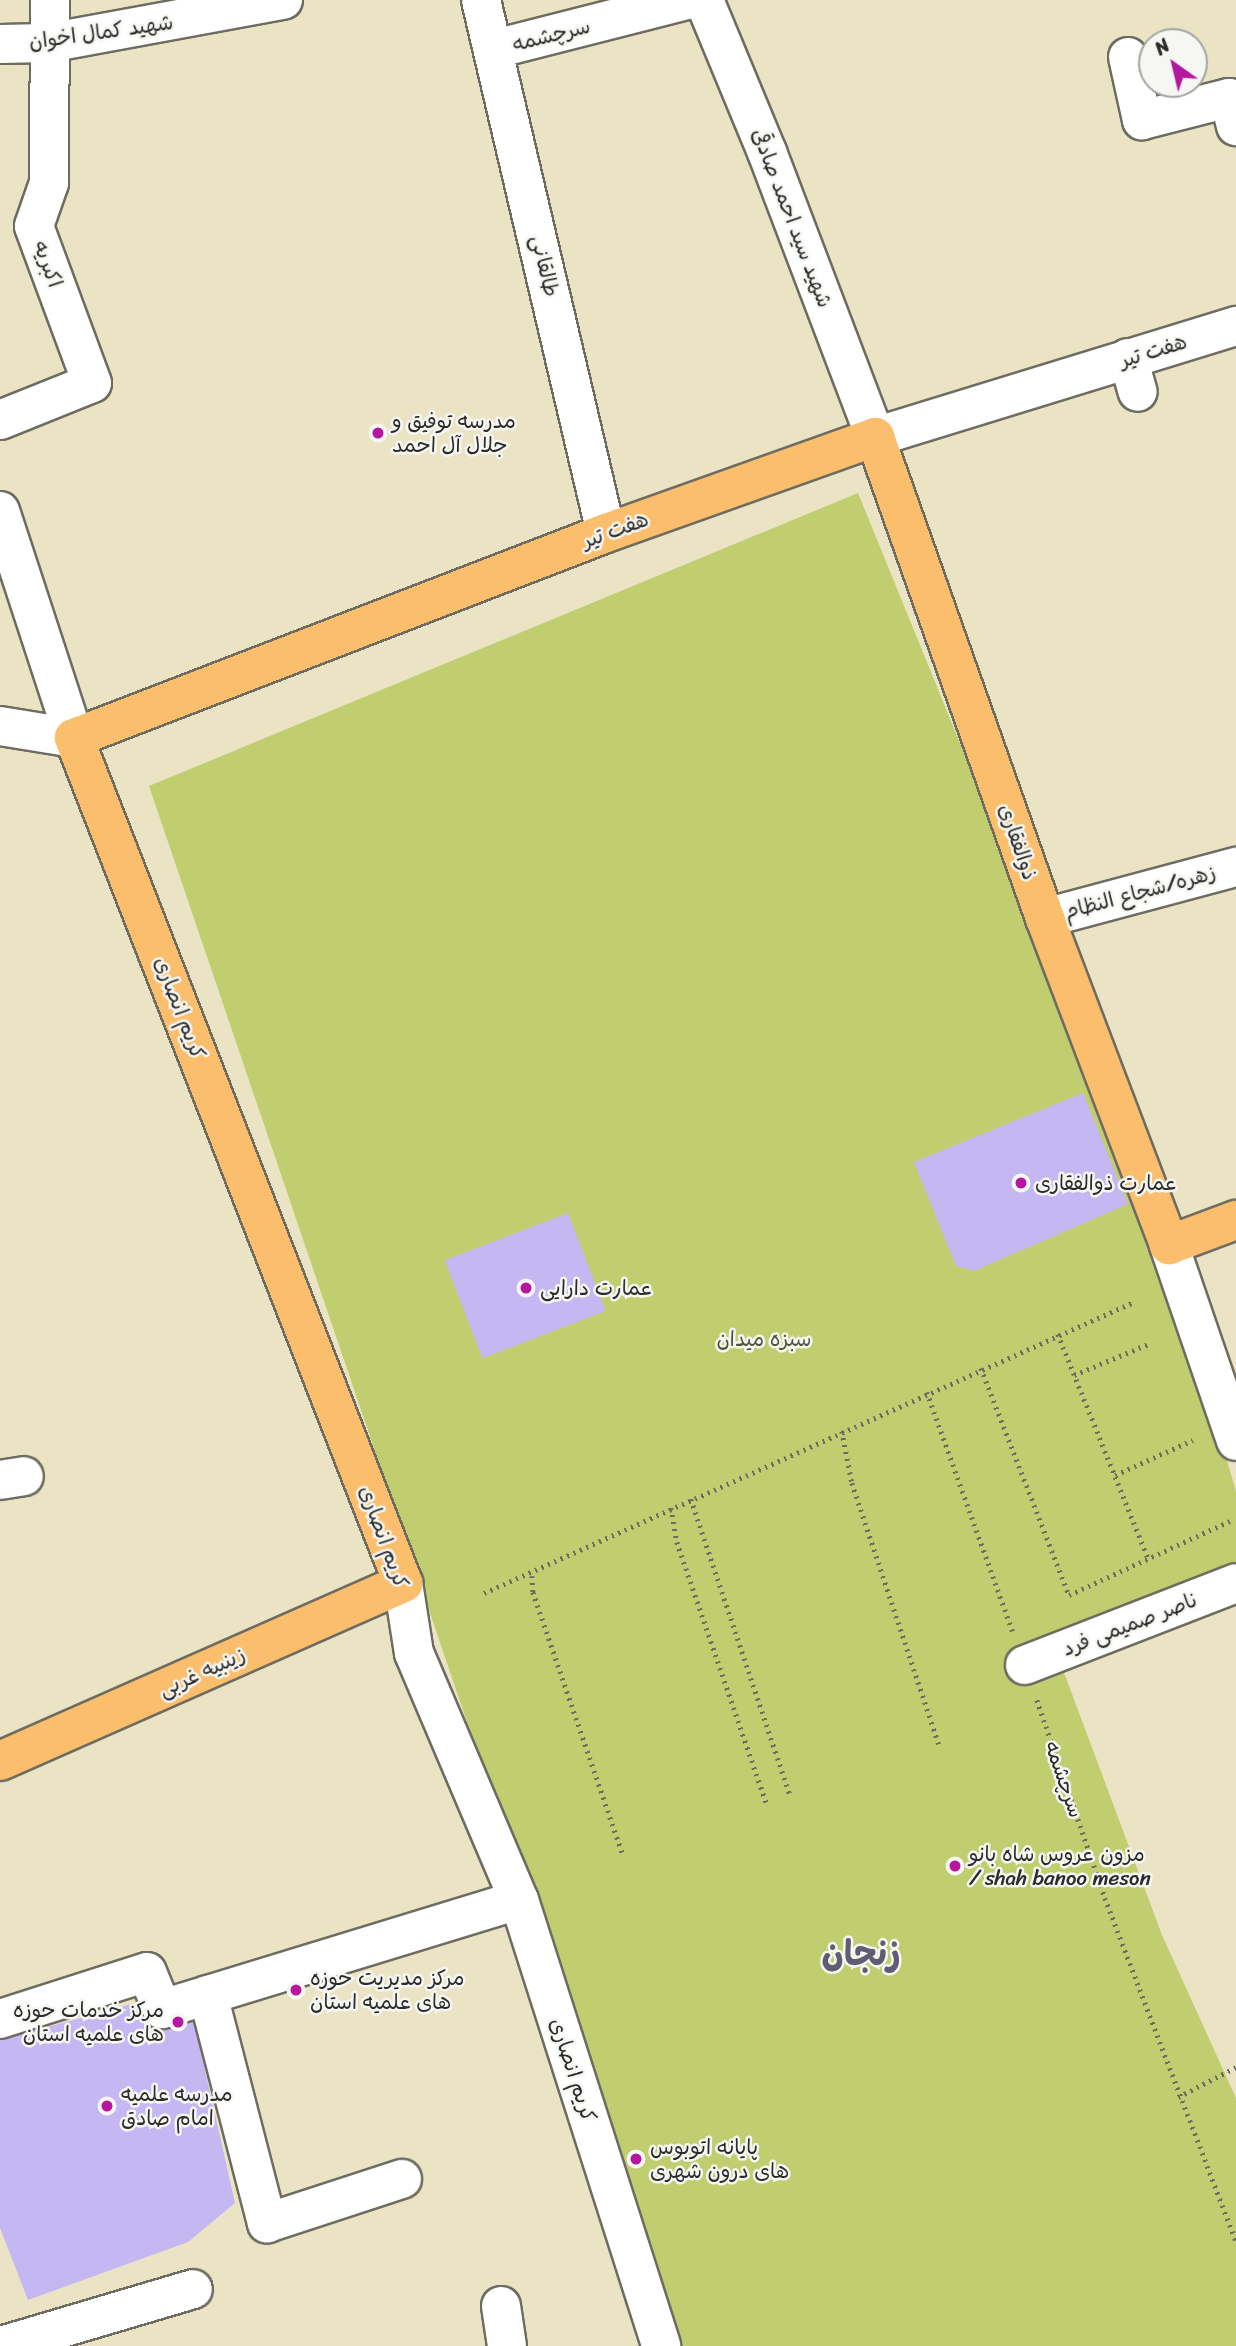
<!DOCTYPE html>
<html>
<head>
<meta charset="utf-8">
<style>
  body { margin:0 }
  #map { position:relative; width:1236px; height:2346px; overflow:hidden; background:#eae4c5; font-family:Sriracha,"Playpen Sans Arabic",sans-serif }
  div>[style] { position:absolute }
  .green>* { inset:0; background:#c0ce70 }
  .building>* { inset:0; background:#c5b7f2; transform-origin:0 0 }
  .path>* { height:4.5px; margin-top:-2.25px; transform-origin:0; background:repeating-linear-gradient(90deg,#6e6c61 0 2px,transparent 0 7px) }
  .roads { filter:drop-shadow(2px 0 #6e6c61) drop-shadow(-2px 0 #6e6c61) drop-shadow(0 2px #6e6c61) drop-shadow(0 -2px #6e6c61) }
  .minor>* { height:38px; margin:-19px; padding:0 19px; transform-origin:19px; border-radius:19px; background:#fff }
  .major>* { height:38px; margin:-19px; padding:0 19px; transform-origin:19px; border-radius:19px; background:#fabe6d }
  .dots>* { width:19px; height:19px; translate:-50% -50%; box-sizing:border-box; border:4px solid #f6f6f2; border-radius:50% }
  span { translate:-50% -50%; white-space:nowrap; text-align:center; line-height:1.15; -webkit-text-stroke:5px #f6f6f2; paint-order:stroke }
  .street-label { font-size:21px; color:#2b2b2b }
  .poi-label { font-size:21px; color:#2b2b2b }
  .left { translate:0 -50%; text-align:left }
  .right { translate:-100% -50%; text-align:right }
  .park-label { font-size:21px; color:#50543c }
  .town-label { font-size:35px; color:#615c71; font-weight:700 }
  .north { position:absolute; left:1138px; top:28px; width:70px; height:70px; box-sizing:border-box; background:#f6f6f2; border:2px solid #a5a5a2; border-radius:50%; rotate:326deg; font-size:19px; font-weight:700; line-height:28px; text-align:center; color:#2b2b2b }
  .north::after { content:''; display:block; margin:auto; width:24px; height:32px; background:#b5179e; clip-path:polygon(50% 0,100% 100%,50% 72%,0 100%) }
</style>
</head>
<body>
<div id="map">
  <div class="green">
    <div style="clip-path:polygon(858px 493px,1160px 1234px,1236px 1491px,1236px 1564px,1050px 1635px,1162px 1935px,1236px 2098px,1236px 2346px,679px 2346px,149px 786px)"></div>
  </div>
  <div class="building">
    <div style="clip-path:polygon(1083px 1093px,1128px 1204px,974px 1271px,956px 1266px,914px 1162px)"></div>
    <div style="left:568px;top:1213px;width:105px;height:132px;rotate:69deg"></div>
    <div style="clip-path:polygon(135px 2003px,148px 2033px,193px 2017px,235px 2203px,188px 2242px,28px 2300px,0 2228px,0 2040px)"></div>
  </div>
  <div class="path">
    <div style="left:1058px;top:1334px;width:241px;rotate:68.1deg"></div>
    <div style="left:981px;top:1368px;width:243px;rotate:68.8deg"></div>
    <div style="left:1069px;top:1595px;width:179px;rotate:-24.7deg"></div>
    <div style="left:1074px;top:1375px;width:83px;rotate:-22.6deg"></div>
    <div style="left:927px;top:1392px;width:255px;rotate:70.3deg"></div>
    <div style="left:842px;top:1431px;width:53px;rotate:79.1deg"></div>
    <div style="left:852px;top:1483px;width:275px;rotate:71.6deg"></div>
    <div style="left:1115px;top:1475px;width:85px;rotate:-24.2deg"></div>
    <div style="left:691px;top:1499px;width:312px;rotate:71.5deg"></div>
    <div style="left:671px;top:1508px;width:35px;rotate:80deg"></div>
    <div style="left:677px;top:1542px;width:278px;rotate:71.1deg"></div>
    <div style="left:532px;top:1576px;width:16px;rotate:86deg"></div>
    <div style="left:533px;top:1592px;width:278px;rotate:71.1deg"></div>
    <div style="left:484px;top:1593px;width:712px;rotate:-24.12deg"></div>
    <div style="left:1037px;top:1700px;width:209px;rotate:71deg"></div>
    <div style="left:1105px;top:1898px;width:367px;rotate:69.1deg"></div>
    <div style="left:1178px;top:2097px;width:65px;rotate:-27.3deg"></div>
  </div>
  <div class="roads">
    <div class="minor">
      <div style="left:481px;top:0;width:547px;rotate:76.8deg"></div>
      <div style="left:704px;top:0;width:165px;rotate:67.5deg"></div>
      <div style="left:767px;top:152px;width:305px;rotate:69.2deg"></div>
      <div style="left:875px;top:437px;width:378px;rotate:-17.1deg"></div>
      <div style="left:0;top:44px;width:48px;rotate:-1.2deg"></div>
      <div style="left:48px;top:43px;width:239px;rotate:-10.4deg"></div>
      <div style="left:495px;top:49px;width:198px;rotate:-14.3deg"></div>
      <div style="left:1128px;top:57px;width:65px;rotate:77.5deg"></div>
      <div style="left:1142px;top:120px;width:90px;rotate:-14.2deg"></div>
      <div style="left:1229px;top:98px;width:29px;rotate:76deg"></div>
      <div style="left:1128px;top:358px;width:35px;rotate:74deg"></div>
      <div style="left:0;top:420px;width:99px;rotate:-21.9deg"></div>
      <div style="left:92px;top:383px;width:167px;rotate:-110.3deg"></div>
      <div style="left:34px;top:226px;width:46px;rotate:-70.8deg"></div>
      <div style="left:49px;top:183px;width:183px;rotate:-89.7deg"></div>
      <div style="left:0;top:511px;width:239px;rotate:71.9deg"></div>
      <div style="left:74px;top:738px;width:75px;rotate:-170.8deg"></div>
      <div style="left:1045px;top:918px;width:198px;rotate:-15deg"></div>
      <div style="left:1169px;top:1245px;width:207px;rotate:71.1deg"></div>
      <div style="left:0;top:1480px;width:24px;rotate:-9deg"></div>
      <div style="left:403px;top:1583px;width:71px;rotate:81.1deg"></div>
      <div style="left:414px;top:1653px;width:268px;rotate:67deg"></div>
      <div style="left:519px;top:1900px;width:468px;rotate:72.3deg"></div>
      <div style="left:1025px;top:1665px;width:226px;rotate:-21.2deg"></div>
      <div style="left:208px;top:1995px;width:236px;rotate:75.5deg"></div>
      <div style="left:267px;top:2223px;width:142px;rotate:-18.1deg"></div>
      <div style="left:0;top:2019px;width:154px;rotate:-17.7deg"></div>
      <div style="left:147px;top:1972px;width:40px;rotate:68deg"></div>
      <div style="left:162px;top:2009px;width:373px;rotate:-17deg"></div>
      <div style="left:501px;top:2306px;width:40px;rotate:81.5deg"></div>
      <div style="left:1px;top:2346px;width:200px;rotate:-16.5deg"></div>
    </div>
    <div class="major">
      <div style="left:0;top:1761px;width:441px;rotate:-23.8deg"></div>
      <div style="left:403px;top:1583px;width:907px;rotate:-111.27deg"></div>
      <div style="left:74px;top:738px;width:570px;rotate:-21.07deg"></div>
      <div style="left:606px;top:533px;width:286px;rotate:-19.6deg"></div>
      <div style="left:875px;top:437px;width:510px;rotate:70.54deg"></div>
      <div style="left:1045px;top:918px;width:350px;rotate:69.2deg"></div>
      <div style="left:1169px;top:1245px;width:72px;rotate:-20.5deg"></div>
    </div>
  </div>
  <div class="dots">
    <div style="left:378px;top:433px;background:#b5179e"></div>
    <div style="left:1021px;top:1183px;background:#b5179e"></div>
    <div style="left:526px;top:1288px;background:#b5179e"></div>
    <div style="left:955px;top:1866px;background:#b5179e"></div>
    <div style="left:296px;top:1990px;background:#b5179e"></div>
    <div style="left:178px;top:2022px;background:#b5179e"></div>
    <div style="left:107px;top:2106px;background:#b5179e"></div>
    <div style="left:636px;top:2159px;background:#b5179e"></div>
  </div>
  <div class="street-label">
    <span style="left:101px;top:32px;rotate:-8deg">شهید کمال اخوان</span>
    <span style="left:551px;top:35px;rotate:-14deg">سرچشمه</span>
    <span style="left:792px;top:218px;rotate:69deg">شهید سید احمد صادقی</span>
    <span style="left:48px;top:264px;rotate:70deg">اکبریه</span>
    <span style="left:545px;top:266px;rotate:77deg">طالقانی</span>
    <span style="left:1153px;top:351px;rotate:-17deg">هفت تیر</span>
    <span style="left:615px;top:530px;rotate:-20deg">هفت تیر</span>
    <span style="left:1018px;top:842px;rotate:71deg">ذوالفقاری</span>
    <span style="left:1140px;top:892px;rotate:-15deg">زهره/شجاع النظام</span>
    <span style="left:180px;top:1008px;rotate:69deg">کریم انصاری</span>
    <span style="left:384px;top:1537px;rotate:70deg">کریم انصاری</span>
    <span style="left:1130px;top:1624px;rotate:-21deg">ناصر صمیمی فرد</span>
    <span style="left:202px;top:1672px;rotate:-24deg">زینبیه غربی</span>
    <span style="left:1064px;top:1779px;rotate:71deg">سرچشمه</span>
    <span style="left:573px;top:2070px;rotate:72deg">کریم انصاری</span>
  </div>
  <div class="poi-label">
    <span class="left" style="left:392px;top:433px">مدرسه توفیق و<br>جلال آل احمد</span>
    <span class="left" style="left:1035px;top:1183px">عمارت ذوالفقاری</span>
    <span class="left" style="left:540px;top:1288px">عمارت دارایی</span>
    <span class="left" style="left:969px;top:1866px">مزون عروس شاه بانو<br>/ shah banoo meson</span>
    <span class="left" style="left:310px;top:1990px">مرکز مدیریت حوزه<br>های علمیه استان</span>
    <span class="right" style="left:164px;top:2022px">مرکز خدمات حوزه<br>های علمیه استان</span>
    <span class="left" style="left:121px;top:2106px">مدرسه علمیه<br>امام صادق</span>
    <span class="left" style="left:650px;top:2159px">پایانه اتوبوس<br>های درون شهری</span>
  </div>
  <div class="park-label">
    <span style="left:764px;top:1339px">سبزه میدان</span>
  </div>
  <div class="town-label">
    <span style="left:861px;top:1953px">زنجان</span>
  </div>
  <div class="north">N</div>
</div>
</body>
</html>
